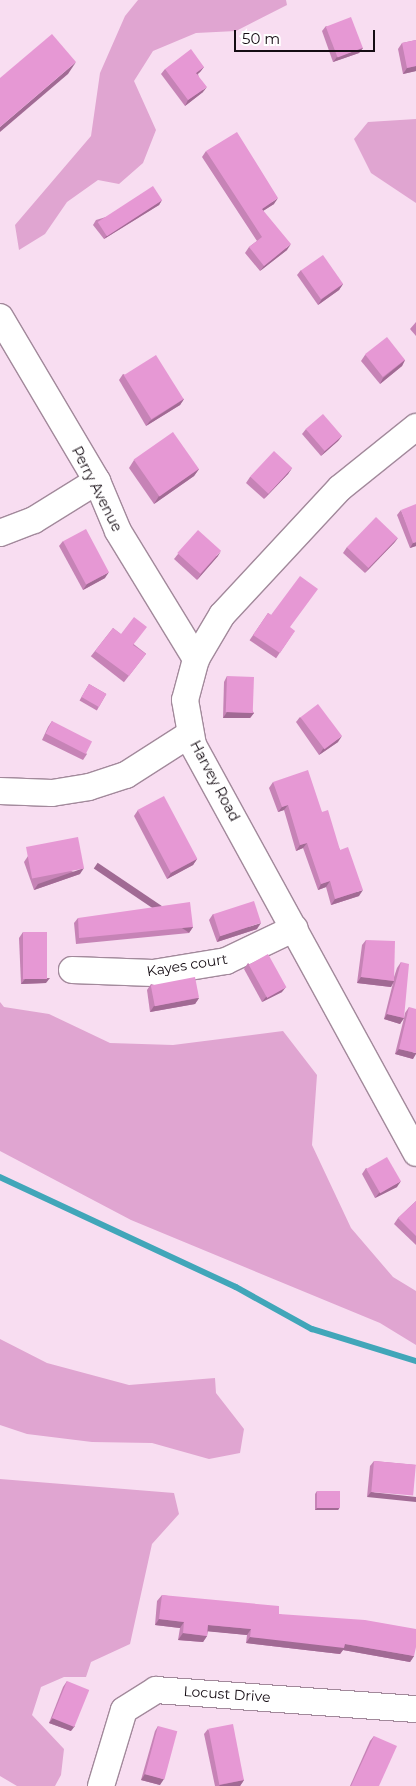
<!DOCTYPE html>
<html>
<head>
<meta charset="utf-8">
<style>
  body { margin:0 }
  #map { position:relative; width:416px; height:1786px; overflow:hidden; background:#f8ddf1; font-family:Montserrat,sans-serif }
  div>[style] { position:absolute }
  .green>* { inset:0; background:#e0a5d1 }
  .stream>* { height:5.5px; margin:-2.75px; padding:0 2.75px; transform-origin:2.75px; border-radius:2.75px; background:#41a6b9 }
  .roads { filter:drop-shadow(1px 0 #a2899b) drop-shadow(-1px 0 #a2899b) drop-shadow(0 1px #a2899b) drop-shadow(0 -1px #a2899b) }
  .minor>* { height:26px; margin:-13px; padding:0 13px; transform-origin:13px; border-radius:13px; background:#fff }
  .wall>* { inset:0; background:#c683b6; transform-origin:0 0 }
  .shaded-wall>* { inset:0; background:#a16a94; transform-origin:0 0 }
  .building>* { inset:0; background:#e698d4; transform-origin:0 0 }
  span { translate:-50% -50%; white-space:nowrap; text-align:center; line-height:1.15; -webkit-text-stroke:4px #fff; paint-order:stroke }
  .street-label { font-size:14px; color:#150c13 }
  .scale { position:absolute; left:234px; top:30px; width:141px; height:22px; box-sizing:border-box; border:2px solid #150c13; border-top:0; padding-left:6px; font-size:15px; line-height:18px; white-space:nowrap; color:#150c13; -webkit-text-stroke:4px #fff; paint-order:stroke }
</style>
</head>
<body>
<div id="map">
  <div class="green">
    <div style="clip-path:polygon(138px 0,286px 0,287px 5px,236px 31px,196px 33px,153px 51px,134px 81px,156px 130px,143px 163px,119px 184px,98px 180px,67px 202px,45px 234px,19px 250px,15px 225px,91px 136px,100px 73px,125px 16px)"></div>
    <div style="clip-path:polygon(416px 119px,416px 203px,371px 173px,354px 139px,368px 122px)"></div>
    <div style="clip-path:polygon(0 1002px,4px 1007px,49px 1014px,110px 1043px,173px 1045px,283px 1031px,317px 1075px,312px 1145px,351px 1228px,393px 1277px,416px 1291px,416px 1345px,380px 1323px,131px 1220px,0 1151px)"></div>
    <div style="clip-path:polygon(0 1339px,47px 1363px,129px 1385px,215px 1378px,216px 1393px,244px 1429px,240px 1453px,209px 1459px,152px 1443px,92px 1442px,27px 1434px,0 1425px)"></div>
    <div style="clip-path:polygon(0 1479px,174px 1493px,179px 1514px,152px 1544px,130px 1644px,91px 1662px,86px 1677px,64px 1677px,41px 1687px,32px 1715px,64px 1749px,61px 1775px,55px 1786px,17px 1786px,0 1776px)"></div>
  </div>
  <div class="stream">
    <div style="left:0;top:1177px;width:260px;rotate:25deg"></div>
    <div style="left:236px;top:1287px;width:87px;rotate:28.9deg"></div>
    <div style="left:312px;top:1329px;width:109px;rotate:17.1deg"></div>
  </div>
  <div class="roads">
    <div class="minor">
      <div style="left:0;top:317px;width:191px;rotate:59.4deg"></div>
      <div style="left:97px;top:481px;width:54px;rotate:67.2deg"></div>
      <div style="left:118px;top:531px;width:150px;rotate:58.6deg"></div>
      <div style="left:416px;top:427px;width:97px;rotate:141.2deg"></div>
      <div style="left:340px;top:488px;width:173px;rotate:132.9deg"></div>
      <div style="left:222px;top:615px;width:51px;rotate:120.6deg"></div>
      <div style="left:196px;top:659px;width:42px;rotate:105deg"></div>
      <div style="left:185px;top:700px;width:46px;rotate:79.9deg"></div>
      <div style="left:193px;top:745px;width:465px;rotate:61.3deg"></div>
      <div style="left:0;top:533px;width:36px;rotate:-21deg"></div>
      <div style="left:34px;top:520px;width:74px;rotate:-31.8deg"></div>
      <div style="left:0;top:791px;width:52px;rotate:2.2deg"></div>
      <div style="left:52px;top:793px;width:37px;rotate:-9deg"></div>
      <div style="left:89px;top:787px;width:39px;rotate:-18deg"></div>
      <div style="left:126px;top:775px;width:76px;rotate:-32.6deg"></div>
      <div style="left:72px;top:970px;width:81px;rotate:2.1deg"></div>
      <div style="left:153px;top:973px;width:74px;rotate:-9.3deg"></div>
      <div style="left:226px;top:961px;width:76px;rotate:-25.6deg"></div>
      <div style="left:101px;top:1786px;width:79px;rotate:-73.2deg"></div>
      <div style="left:124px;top:1710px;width:38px;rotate:-32deg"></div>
      <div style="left:156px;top:1690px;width:261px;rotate:4.2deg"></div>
    </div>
  </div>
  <div class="wall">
    <div style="clip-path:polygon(326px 26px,363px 48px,359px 53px,333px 62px,322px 31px)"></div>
    <div style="clip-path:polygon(416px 40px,416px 71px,403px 74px,398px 49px,402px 43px)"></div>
    <div style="clip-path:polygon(204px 67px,200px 72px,198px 74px,203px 92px,185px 106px,161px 74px,165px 69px)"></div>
    <div style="clip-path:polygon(206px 151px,274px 204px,263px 211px,287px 250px,260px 271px,245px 253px,249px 247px,257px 241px,202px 157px)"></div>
    <div style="clip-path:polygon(162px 200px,159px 205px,104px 239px,93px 225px,96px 220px)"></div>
    <div style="clip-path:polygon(301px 270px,343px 284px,339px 290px,318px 305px,297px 275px)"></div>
    <div style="clip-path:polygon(416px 322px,416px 336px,410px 329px)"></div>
    <div style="clip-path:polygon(365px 355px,405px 360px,402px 366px,380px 384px,361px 361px)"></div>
    <div style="clip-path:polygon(123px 374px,184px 399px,180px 405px,146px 426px,119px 380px)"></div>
    <div style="clip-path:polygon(306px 429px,342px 436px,338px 441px,321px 456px,302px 434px)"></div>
    <div style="clip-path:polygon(134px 460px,199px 469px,194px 476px,154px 504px,129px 468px)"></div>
    <div style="clip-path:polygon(292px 468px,288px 474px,264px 499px,246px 483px,250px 477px)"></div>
    <div style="clip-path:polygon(401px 510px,416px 546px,410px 548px,397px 515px)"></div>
    <div style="clip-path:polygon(398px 538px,394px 543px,365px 573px,343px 553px,347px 547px)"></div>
    <div style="clip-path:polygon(63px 541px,105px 578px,83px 590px,59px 546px)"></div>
    <div style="clip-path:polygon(178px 554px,218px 556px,197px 580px,174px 559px)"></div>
    <div style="left:268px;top:613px;width:32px;height:33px;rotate:34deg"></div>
    <div style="left:113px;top:628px;width:42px;height:36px;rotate:38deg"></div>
    <div style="clip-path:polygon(227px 676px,254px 713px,250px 718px,223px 718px,224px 682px)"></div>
    <div style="left:89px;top:684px;width:20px;height:19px;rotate:30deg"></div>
    <div style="clip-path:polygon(300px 717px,338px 742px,319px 755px,296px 722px)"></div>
    <div style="clip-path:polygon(52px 721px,87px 754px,83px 760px,42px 740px,48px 727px)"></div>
    <div style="clip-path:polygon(273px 782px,322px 812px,340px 850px,359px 896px,331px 905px,326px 887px,318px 890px,303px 848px,296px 851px,284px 810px,278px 812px,269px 788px)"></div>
    <div style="clip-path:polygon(138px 810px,197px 859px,193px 865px,167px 879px,134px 816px)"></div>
    <div style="clip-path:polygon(28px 856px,80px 874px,34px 890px,24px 862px)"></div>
    <div style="clip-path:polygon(213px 914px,257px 929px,217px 942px,209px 920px)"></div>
    <div style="clip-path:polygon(78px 918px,193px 927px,189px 933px,76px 944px,74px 923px)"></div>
    <div style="clip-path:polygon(23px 932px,46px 983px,21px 984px,19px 938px)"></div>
    <div style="clip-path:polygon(366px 940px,394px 977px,397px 968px,401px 962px,404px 1018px,405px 1013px,409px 1007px,413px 1059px,395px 1054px,404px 1018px,400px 1024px,384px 1019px,393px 983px,391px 987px,357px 983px,362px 945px)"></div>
    <div style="clip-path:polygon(248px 963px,282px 992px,262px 1002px,244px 969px)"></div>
    <div style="clip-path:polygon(151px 984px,199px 998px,195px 1004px,150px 1012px,147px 990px)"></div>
    <div style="clip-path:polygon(366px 1168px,397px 1187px,375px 1198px,362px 1174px)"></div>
    <div style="clip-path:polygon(416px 1201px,416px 1245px,394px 1224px,398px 1218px)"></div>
    <div style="clip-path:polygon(374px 1461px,416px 1465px,367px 1497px,370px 1466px)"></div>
    <div style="clip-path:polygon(317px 1491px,340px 1507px,338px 1510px,315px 1510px,315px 1494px)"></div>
    <div style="clip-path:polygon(162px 1595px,279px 1614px,414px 1656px,410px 1662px,343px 1650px,340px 1654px,246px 1643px,247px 1635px,208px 1631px,207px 1636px,203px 1642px,178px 1640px,180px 1628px,155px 1625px,157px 1601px)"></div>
    <div style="clip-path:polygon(67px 1681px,71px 1731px,49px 1723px,63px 1687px)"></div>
    <div style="clip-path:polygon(158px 1726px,160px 1785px,141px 1780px,155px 1731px)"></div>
    <div style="clip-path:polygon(208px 1729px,244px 1780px,240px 1786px,215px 1786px,204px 1734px)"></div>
    <div style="clip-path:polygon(374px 1736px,379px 1786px,350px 1786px,370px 1741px)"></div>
  </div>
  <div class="shaded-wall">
    <div style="clip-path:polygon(363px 48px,359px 53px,333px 62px,337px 57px)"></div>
    <div style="clip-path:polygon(76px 62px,68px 74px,0 132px,0 127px)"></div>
    <div style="clip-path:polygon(416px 66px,416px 71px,403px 74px,407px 68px)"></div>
    <div style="clip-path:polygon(204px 67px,200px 72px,192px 78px,196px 73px)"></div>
    <div style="clip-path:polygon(207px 87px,203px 92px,185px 106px,188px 100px)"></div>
    <div style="clip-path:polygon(278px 198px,274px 204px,258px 214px,262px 209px)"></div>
    <div style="clip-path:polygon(162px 200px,159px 205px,104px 239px,108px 234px)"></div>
    <div style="clip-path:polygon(291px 244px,287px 250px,260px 271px,264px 266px)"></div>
    <div style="clip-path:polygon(343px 284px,339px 290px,318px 305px,322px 299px)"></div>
    <div style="clip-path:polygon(405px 360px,402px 366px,380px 384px,383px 378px)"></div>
    <div style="clip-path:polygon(184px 399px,180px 405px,146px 426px,150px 421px)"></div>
    <div style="clip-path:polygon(342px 436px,338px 441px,321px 456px,325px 451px)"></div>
    <div style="clip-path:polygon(292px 468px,288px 474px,264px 499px,268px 494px)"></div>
    <div style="clip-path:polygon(199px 469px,194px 476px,154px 504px,159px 496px)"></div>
    <div style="clip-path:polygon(398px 538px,394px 543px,365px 573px,369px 568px)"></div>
    <div style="clip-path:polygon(416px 542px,416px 546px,410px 548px,413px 543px)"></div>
    <div style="clip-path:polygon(221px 551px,218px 556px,197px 580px,201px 574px)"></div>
    <div style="clip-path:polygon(109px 572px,105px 578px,83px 590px,87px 584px)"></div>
    <div style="clip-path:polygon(227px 712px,254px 713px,250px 718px,223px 718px)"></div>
    <div style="clip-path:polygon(342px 736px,338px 742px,319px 755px,323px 749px)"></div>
    <div style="clip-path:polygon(288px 805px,284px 810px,278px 812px,282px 807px)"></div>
    <div style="clip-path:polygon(307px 843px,303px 848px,296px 851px,300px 845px)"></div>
    <div style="clip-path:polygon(197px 859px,193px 865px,167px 879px,171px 873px)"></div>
    <div style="clip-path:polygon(84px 868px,80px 874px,34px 890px,38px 884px)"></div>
    <div style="clip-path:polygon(330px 881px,326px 887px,318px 890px,321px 884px)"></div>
    <div style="clip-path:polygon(363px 890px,359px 896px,331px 905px,335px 899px)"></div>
    <div style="clip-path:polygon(261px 923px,257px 929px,217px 942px,220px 936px)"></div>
    <div style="left:193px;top:927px;width:7px;height:115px;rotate:124deg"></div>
    <div style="clip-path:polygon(361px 977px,394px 981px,391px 987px,357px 983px)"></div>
    <div style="clip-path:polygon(50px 978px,46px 983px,21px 984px,25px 979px)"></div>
    <div style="clip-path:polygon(286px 987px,282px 992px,262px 1002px,266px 997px)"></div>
    <div style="clip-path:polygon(199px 998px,195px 1004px,150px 1012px,154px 1006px)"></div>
    <div style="clip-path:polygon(387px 1014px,404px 1018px,400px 1024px,384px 1019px)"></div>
    <div style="clip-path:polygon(399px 1049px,416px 1053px,416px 1054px,413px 1059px,395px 1054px)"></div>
    <div style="clip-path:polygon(401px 1181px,397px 1187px,375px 1198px,379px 1193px)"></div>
    <div style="clip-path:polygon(371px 1492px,416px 1497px,416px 1502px,367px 1497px)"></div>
    <div style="clip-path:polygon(340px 1507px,338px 1510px,315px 1510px,317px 1508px)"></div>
    <div style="clip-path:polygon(159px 1619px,184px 1622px,180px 1628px,155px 1625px)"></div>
    <div style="clip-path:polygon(208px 1625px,251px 1629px,247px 1635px,204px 1631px)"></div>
    <div style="clip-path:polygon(183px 1633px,207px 1636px,203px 1642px,178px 1640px)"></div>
    <div style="clip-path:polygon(250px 1637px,345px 1644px,414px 1656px,410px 1662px,343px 1650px,340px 1654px,246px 1643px)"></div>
    <div style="clip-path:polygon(53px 1718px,75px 1726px,71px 1731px,49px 1723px)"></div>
    <div style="clip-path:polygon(145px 1774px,164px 1779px,160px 1785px,141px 1780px)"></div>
    <div style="clip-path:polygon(244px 1780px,240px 1786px,219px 1786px,220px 1785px)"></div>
  </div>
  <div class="building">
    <div style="left:351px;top:17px;width:33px;height:27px;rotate:69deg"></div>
    <div style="clip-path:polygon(52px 34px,76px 62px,0 127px,0 78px)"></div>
    <div style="clip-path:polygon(416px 40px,416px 66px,407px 68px,402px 43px)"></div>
    <div style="clip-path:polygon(191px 49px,204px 67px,196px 73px,207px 87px,188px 100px,165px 69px)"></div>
    <div style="clip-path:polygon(237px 132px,278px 198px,262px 209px,291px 244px,264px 266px,249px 247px,262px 237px,206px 151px)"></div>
    <div style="left:153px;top:186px;width:17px;height:66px;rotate:57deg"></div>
    <div style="left:323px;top:255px;width:35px;height:27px;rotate:55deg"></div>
    <div style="left:387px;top:337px;width:29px;height:28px;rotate:52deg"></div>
    <div style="left:156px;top:355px;width:52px;height:38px;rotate:58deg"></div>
    <div style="left:323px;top:414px;width:29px;height:23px;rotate:49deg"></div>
    <div style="left:173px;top:432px;width:45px;height:48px;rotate:55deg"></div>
    <div style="left:274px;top:451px;width:25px;height:35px;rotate:43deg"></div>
    <div style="clip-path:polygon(416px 504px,416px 542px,413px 543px,401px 510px)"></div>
    <div style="left:376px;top:517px;width:30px;height:42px;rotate:44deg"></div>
    <div style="left:86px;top:529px;width:49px;height:26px;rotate:62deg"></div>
    <div style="left:198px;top:530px;width:31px;height:31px;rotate:42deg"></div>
    <div style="clip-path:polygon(300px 576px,318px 589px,290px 627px,295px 631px,280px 653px,253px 635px,268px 613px,271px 615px)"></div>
    <div style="clip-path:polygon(134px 617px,147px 627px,133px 645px,146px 654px,129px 676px,95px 651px,113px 628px,121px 634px)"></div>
    <div style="left:227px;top:676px;width:27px;height:36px;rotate:2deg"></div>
    <div style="left:89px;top:684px;width:20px;height:15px;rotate:30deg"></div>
    <div style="left:318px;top:704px;width:40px;height:22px;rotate:53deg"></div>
    <div style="left:52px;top:721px;width:45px;height:14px;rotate:27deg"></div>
    <div style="clip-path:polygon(308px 770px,322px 812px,328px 810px,340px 850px,348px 847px,363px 890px,335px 899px,330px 881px,321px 884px,307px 843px,300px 845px,288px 805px,282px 807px,273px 782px)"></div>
    <div style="left:164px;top:796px;width:71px;height:30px;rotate:62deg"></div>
    <div style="left:78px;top:837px;width:32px;height:53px;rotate:79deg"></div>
    <div style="left:254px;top:901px;width:23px;height:43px;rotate:72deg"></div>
    <div style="clip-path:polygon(190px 902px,193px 927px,79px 938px,78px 918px)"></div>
    <div style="left:23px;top:932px;width:24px;height:47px"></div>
    <div style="clip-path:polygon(366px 940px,395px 941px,394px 981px,361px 977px)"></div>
    <div style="left:268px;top:954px;width:38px;height:22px;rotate:61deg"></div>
    <div style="clip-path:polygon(401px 962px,409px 964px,404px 1018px,387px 1014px)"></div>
    <div style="left:195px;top:977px;width:21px;height:45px;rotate:79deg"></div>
    <div style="clip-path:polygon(409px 1007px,416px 1009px,416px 1053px,399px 1049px)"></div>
    <div style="left:387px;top:1157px;width:28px;height:24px;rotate:60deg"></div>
    <div style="clip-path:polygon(416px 1201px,416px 1236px,398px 1218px)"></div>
    <div style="left:374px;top:1461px;width:42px;height:31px;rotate:5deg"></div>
    <div style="left:317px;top:1491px;width:23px;height:17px"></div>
    <div style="clip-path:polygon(162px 1595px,279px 1606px,279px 1614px,365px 1620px,416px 1629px,416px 1647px,414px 1656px,345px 1644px,344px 1648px,250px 1637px,251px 1629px,208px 1625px,207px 1636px,183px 1633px,184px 1622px,159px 1619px)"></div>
    <div style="left:67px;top:1681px;width:24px;height:40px;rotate:22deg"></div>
    <div style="left:233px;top:1724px;width:57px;height:25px;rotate:79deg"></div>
    <div style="left:158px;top:1726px;width:20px;height:50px;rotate:15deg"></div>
    <div style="clip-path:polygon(374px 1736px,397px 1746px,379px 1786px,351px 1786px)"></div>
  </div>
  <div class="street-label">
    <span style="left:97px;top:489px;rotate:63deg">Perry Avenue</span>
    <span style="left:215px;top:781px;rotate:62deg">Harvey Road</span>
    <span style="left:187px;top:965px;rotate:-9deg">Kayes court</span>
    <span style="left:227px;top:1694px;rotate:4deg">Locust Drive</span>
  </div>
  <div class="scale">50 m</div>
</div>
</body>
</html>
